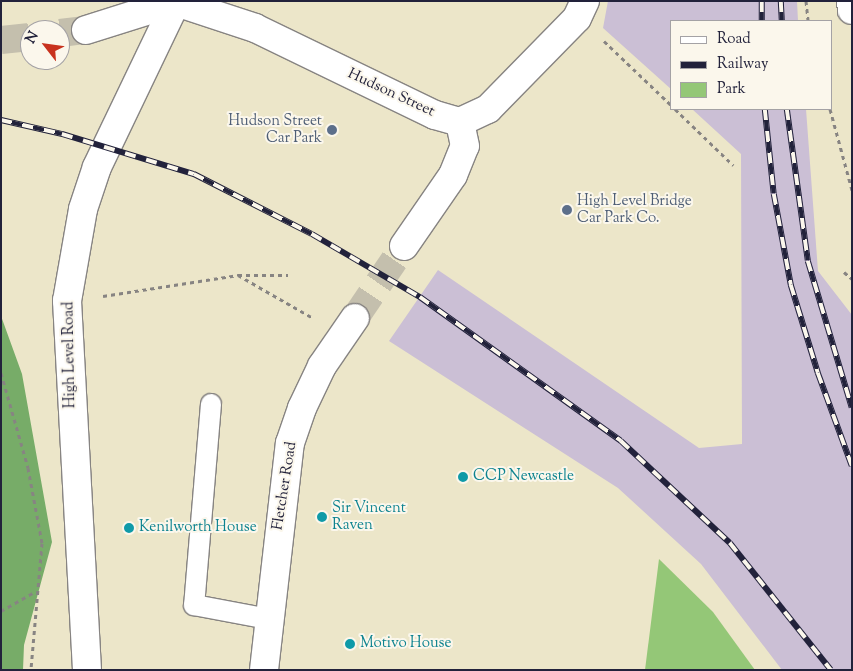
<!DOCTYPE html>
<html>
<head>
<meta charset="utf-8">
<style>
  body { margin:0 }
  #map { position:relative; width:853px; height:671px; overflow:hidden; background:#ece6c9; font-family:"Sorts Mill Goudy",serif }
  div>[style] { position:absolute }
  .industrial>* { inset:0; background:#cbbfd5 }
  .green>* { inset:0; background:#94c777 }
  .forest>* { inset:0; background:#77ac68 }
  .street-tunnel>* { height:28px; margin-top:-14px; transform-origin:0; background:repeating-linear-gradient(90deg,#c4bfad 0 28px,transparent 0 42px) }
  .path>* { height:3px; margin-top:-1.5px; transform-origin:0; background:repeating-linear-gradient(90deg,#878482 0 4px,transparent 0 8px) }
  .roads { filter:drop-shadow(1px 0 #878482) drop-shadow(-1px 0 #878482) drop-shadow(0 1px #878482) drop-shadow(0 -1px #878482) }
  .lane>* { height:20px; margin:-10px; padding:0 10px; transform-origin:10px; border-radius:10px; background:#fff }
  .street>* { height:28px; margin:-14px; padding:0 14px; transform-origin:14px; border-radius:14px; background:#fff }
  .rail>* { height:5.5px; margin-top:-2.75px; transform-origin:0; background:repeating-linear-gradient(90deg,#fbf7ec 0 11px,#22223b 0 22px); box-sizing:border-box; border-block:1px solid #22223b }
  .dots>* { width:14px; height:14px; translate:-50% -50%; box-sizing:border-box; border:2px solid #fbf7ec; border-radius:50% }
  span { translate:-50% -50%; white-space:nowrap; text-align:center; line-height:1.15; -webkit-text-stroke:4px #fbf7ec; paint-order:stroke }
  .street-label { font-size:15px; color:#22223b }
  .service-label { font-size:15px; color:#4e5e75 }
  .right { translate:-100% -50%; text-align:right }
  .left { translate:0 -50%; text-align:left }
  .culture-label { font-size:15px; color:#0d838f }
  .frame { position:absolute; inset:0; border:2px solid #22223b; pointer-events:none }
  .legend { position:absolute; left:670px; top:20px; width:162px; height:90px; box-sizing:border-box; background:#fbf7ec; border:1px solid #a4a2a5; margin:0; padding:6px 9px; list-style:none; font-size:15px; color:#22223b }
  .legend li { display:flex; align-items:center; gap:10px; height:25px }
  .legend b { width:25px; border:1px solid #a4a2a5 }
  .north { position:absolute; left:20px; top:20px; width:50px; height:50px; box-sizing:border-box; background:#fbf7ec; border:1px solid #a4a2a5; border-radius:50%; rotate:300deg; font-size:14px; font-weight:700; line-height:20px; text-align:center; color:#22223b }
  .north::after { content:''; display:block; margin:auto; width:18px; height:22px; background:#c8321e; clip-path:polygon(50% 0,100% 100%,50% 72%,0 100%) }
</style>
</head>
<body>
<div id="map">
  <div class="industrial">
    <div style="clip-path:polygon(608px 1px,797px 1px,798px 21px,672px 21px,672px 90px,603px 28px)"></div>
    <div style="clip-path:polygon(692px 109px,806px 109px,818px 271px,852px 315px,852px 670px,782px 670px,701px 564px,618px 488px,389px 341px,438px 270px,699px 448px,742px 444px,741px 154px)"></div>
  </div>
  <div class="green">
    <div style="clip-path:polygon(659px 559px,713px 612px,755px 670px,645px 670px)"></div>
  </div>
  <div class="forest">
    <div style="clip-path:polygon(1px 316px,22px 374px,52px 542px,24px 645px,23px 670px,1px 670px)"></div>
  </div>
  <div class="street-tunnel">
    <div style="left:60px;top:33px;width:26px;rotate:-7deg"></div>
    <div style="left:1px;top:40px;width:29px;rotate:-6deg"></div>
    <div style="left:355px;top:318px;width:87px;rotate:-55.8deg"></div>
  </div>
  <div class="path">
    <div style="left:806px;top:1px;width:20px;rotate:84deg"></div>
    <div style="left:604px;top:41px;width:94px;rotate:43.7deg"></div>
    <div style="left:675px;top:109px;width:81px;rotate:44deg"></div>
    <div style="left:830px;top:109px;width:84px;rotate:74.8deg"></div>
    <div style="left:844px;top:272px;width:11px;rotate:41deg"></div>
    <div style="left:238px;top:275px;width:50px"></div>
    <div style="left:103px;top:296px;width:137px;rotate:-8.8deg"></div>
    <div style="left:238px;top:275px;width:86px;rotate:29.8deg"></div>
    <div style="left:1px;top:373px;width:99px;rotate:74.1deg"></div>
    <div style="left:28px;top:468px;width:76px;rotate:79.4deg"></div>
    <div style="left:42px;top:543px;width:127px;rotate:95deg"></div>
    <div style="left:1px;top:611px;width:40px;rotate:-29.7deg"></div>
  </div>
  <div class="roads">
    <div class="lane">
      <div style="left:211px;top:404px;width:202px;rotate:94.8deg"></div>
      <div style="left:194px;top:605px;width:76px;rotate:10.6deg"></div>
    </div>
    <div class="street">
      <div style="left:851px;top:1px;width:9px;rotate:84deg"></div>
      <div style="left:176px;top:2px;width:83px;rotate:18.2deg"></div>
      <div style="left:255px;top:28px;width:200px;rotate:25.8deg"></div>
      <div style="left:435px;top:115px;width:26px;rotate:16deg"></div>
      <div style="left:460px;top:122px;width:31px;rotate:-25deg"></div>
      <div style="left:488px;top:109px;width:127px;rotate:-45.6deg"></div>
      <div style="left:577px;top:18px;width:19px;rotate:-65deg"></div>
      <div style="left:86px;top:30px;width:96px;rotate:-17.5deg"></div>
      <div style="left:404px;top:246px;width:86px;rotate:-55.4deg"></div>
      <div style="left:453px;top:175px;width:31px;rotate:-68deg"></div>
      <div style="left:465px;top:146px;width:25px;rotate:-102deg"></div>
      <div style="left:87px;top:670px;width:370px;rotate:-93.1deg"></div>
      <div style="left:67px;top:301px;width:93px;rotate:-80.1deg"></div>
      <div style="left:83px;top:209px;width:44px;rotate:-71.6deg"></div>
      <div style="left:97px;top:167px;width:183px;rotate:-64.4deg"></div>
      <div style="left:264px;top:670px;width:228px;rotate:-83.5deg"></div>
      <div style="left:290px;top:443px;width:37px;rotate:-71deg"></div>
      <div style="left:302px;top:408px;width:47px;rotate:-64.5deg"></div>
      <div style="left:322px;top:366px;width:58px;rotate:-55.5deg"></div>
    </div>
  </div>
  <div class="rail">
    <div style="left:762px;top:1px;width:20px;rotate:90deg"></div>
    <div style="left:781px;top:1px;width:20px;rotate:87deg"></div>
    <div style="left:765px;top:109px;width:85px;rotate:84deg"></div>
    <div style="left:774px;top:194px;width:93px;rotate:79.4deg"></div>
    <div style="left:791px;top:285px;width:92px;rotate:72.9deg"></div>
    <div style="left:818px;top:373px;width:99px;rotate:69.9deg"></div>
    <div style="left:787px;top:109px;width:153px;rotate:82.1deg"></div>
    <div style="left:808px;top:261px;width:153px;rotate:73.3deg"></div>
    <div style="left:1px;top:120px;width:63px;rotate:12.9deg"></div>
    <div style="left:62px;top:134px;width:138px;rotate:16.9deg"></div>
    <div style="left:194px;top:174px;width:132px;rotate:27deg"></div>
    <div style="left:312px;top:234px;width:125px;rotate:30.3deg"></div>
    <div style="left:420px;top:297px;width:247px;rotate:35.6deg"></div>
    <div style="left:621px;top:441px;width:149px;rotate:43.1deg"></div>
    <div style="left:730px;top:543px;width:162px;rotate:51.5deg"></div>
  </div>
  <div class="dots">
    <div style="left:332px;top:130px;background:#5c6f8a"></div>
    <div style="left:567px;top:210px;background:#5c6f8a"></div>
    <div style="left:463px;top:477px;background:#0f9aa8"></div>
    <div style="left:322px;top:517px;background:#0f9aa8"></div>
    <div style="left:129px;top:528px;background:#0f9aa8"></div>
    <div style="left:350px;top:644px;background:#0f9aa8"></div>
  </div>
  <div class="street-label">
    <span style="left:391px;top:93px;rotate:25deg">Hudson Street</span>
    <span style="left:70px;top:355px;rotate:-91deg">High Level Road</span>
    <span style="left:285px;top:486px;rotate:-81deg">Fletcher Road</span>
  </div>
  <div class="service-label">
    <span class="right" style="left:322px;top:130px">Hudson Street<br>Car Park</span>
    <span class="left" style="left:577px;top:210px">High Level Bridge<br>Car Park Co.</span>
  </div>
  <div class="culture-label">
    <span class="left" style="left:473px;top:477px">CCP Newcastle</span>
    <span class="left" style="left:332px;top:517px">Sir Vincent<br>Raven</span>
    <span class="left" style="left:139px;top:528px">Kenilworth House</span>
    <span class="left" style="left:360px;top:644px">Motivo House</span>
  </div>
  <div class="frame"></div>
  <ul class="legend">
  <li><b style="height:6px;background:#fff"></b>Road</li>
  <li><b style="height:6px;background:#22223b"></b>Railway</li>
  <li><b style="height:14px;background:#94c777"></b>Park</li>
  </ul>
  <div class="north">N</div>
</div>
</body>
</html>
